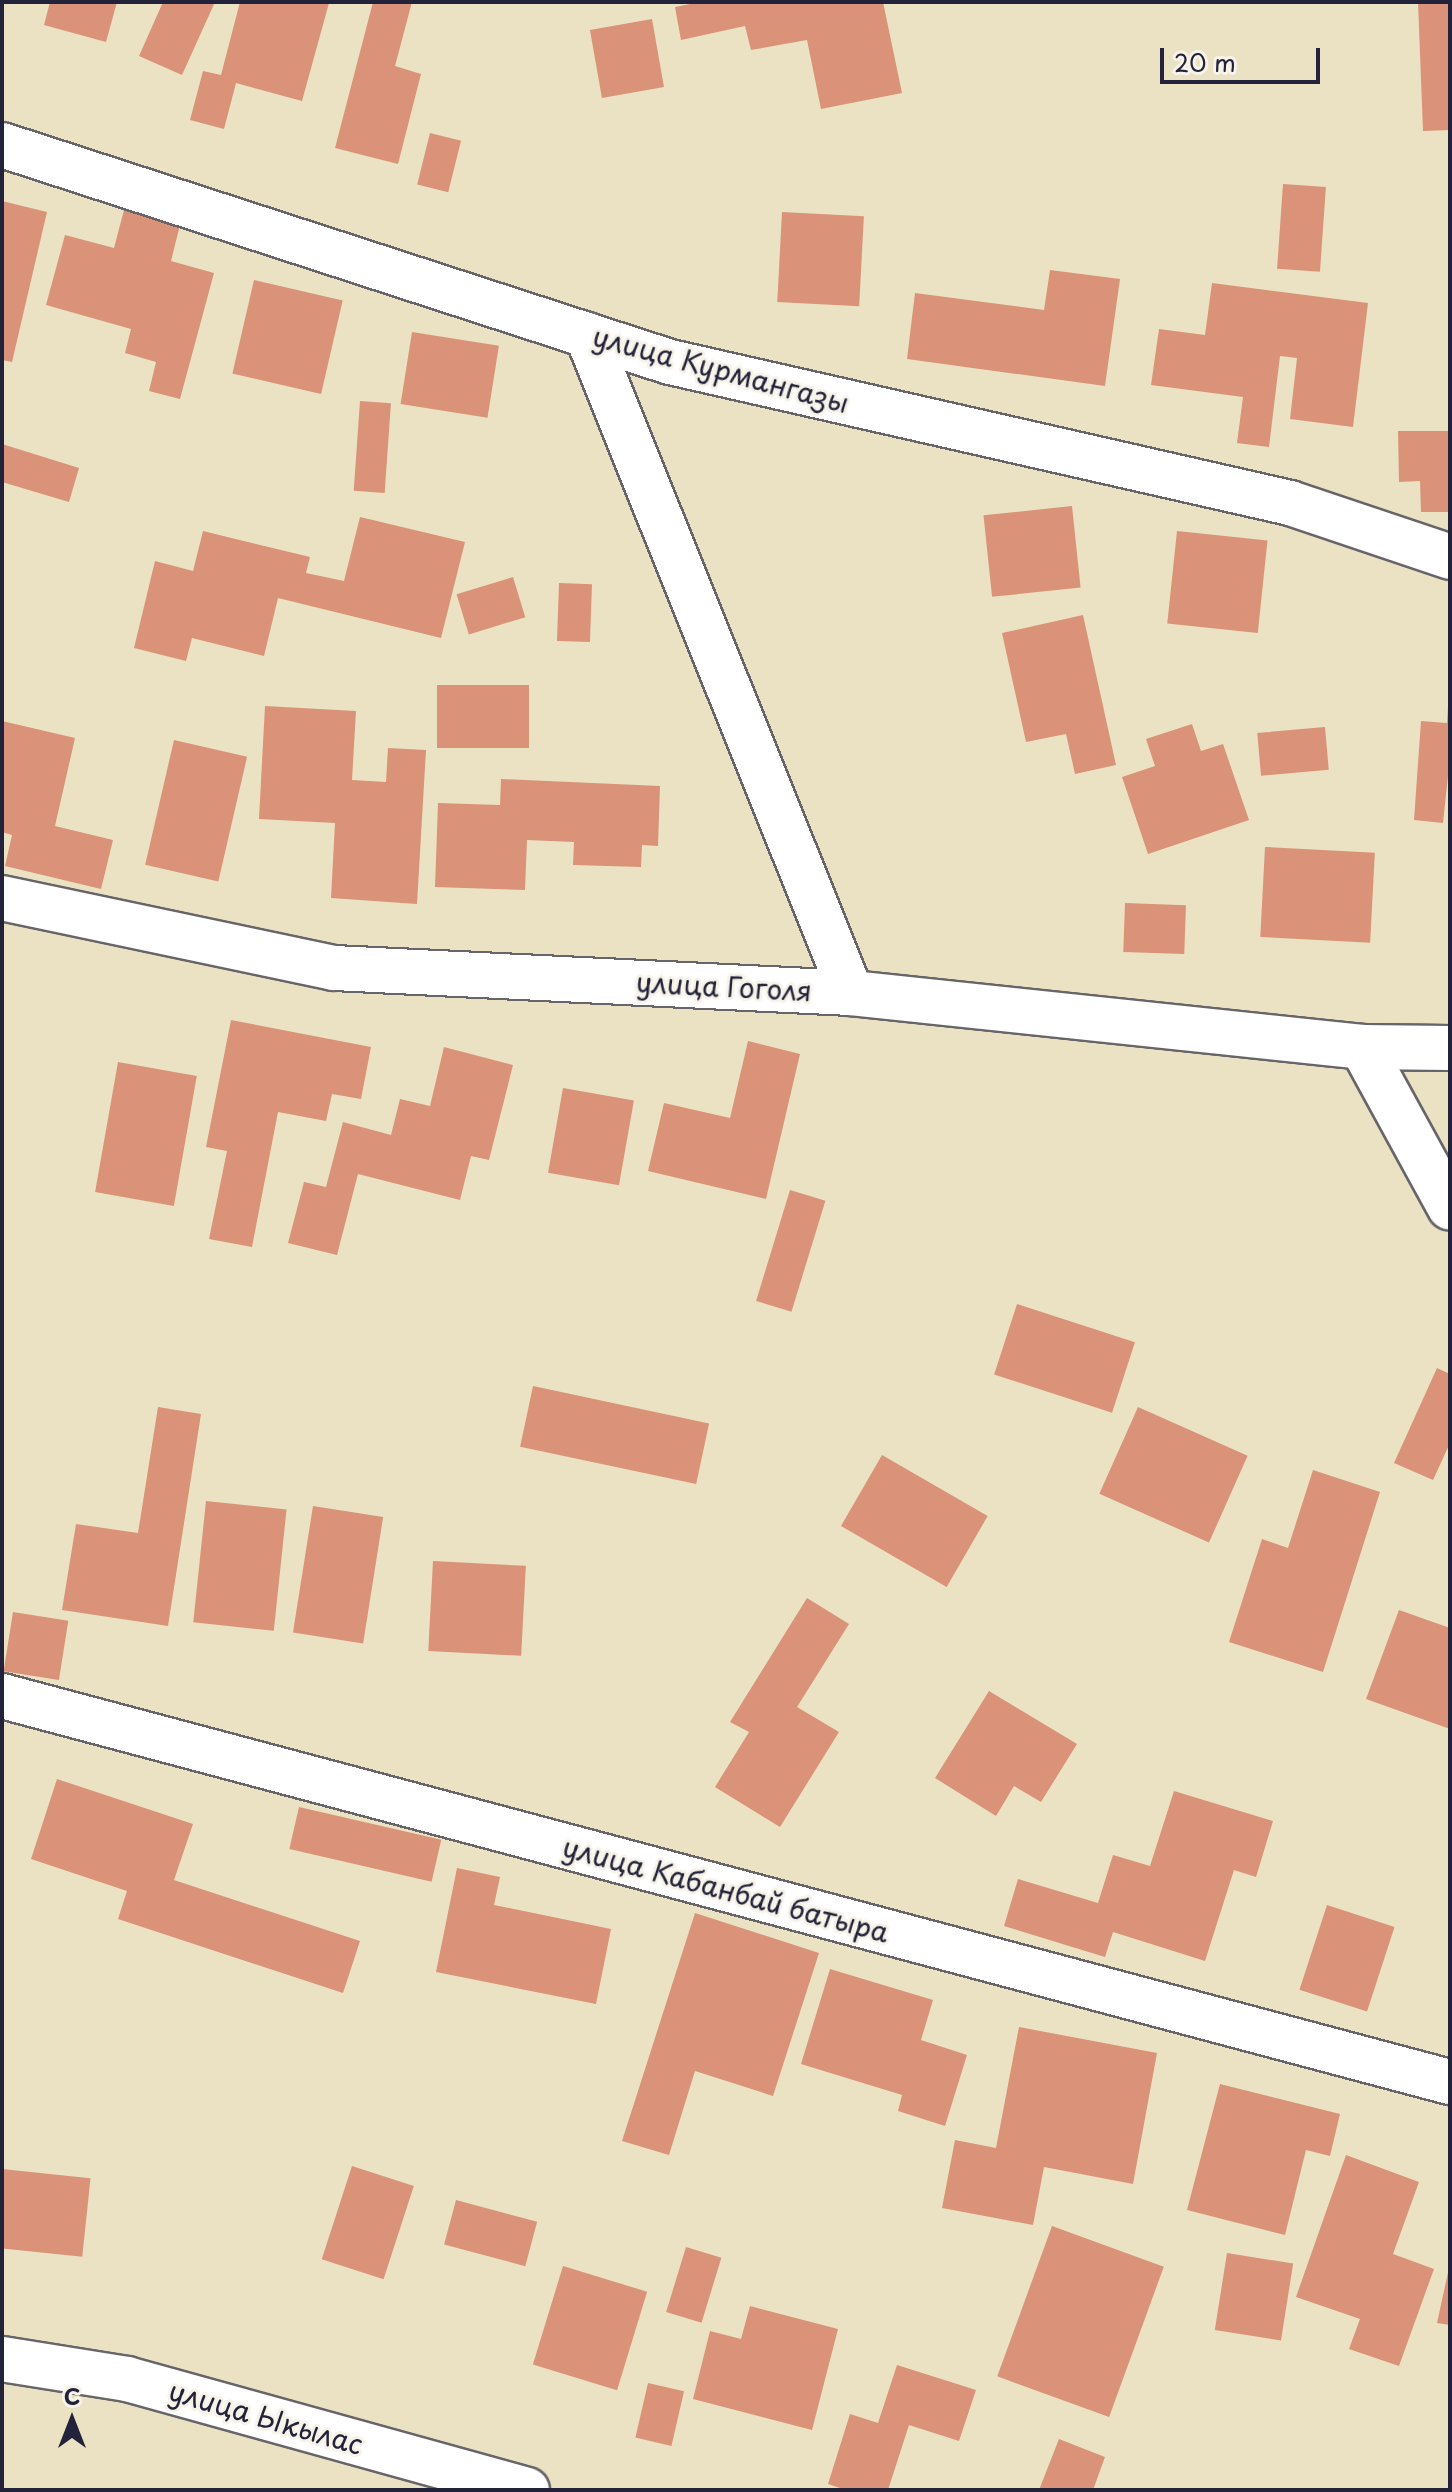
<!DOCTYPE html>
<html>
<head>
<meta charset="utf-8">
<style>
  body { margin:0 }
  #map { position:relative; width:1452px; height:2492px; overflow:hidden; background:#eae2c2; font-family:"Playpen Sans",sans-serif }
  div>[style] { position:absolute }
  .building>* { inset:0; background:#da9378; transform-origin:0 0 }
  .roads { filter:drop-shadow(2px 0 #68656a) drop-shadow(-2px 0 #68656a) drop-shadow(0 2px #68656a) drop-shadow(0 -2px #68656a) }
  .minor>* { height:44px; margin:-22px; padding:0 22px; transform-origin:22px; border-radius:22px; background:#fff }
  span { translate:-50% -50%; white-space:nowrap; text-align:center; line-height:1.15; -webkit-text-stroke:6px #f7f3e8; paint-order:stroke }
  .street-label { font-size:28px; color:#22223b }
  .frame { position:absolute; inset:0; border:4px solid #22223b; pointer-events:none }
  .north { position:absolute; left:32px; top:2380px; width:80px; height:80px; -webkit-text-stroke:6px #f7f3e8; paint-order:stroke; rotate:0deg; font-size:22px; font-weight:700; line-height:32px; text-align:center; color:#22223b }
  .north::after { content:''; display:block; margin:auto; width:28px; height:36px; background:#22223b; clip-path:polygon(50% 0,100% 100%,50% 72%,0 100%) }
  .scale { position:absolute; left:1160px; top:48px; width:160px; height:36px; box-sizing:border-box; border:4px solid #22223b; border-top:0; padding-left:10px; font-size:24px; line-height:28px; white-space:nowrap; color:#22223b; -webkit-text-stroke:6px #f7f3e8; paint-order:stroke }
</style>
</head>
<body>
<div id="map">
  <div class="building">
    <div style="clip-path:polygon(50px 2px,117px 2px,106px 42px,44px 25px)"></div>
    <div style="clip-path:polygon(163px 2px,215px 2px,182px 75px,139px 56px)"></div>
    <div style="clip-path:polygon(240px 2px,329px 3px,302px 101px,236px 83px,224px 129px,190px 120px,203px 71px,221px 75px)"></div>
    <div style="clip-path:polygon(373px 2px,412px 2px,395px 66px,421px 74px,398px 164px,335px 148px)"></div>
    <div style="clip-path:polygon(700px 2px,883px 2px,902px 93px,821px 109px,807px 40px,751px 50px,745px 26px,681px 40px,675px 7px)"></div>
    <div style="clip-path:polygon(1418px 2px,1450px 2px,1450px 130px,1423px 131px)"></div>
    <div style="left:652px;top:19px;width:69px;height:63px;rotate:80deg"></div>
    <div style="left:430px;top:133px;width:32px;height:53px;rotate:14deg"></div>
    <div style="left:1283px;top:184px;width:43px;height:85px;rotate:4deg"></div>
    <div style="clip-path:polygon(2px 201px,47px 212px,12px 362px,2px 360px)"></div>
    <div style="clip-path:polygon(124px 210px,180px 225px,171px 261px,214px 273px,180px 399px,149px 391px,156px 362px,125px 353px,131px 329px,46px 305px,65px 235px,114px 248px)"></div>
    <div style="left:782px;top:212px;width:82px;height:90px;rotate:3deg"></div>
    <div style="clip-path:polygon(1050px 270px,1120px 279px,1105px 386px,907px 359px,915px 293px,1044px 310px)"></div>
    <div style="left:254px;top:280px;width:91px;height:96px;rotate:13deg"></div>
    <div style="clip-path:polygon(1212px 283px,1368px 303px,1353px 427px,1290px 419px,1297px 358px,1280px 356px,1269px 447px,1237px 443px,1243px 397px,1151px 385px,1159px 329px,1205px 335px)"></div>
    <div style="left:412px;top:332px;width:88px;height:73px;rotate:9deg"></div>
    <div style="left:360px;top:401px;width:31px;height:90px;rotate:4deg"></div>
    <div style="clip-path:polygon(1398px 431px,1450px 431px,1450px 512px,1421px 512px,1420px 481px,1399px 482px)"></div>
    <div style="clip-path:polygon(2px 444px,79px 468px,69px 502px,2px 482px)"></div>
    <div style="left:1072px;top:506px;width:82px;height:89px;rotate:84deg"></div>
    <div style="clip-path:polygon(360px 517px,465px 542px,441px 638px,278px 598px,264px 656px,192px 638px,186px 661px,134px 648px,155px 561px,193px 571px,203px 531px,310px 557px,306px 573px,344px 581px)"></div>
    <div style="left:1177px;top:531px;width:91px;height:93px;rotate:6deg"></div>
    <div style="left:513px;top:577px;width:42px;height:59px;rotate:73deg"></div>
    <div style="left:559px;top:583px;width:33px;height:58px;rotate:2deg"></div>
    <div style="clip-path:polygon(1083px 615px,1116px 765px,1075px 774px,1066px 734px,1026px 742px,1002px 633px)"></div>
    <div style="left:529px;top:685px;width:63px;height:92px;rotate:90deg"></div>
    <div style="clip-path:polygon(265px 706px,356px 711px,352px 780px,386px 782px,388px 748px,426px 750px,417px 904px,331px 898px,335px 823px,259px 819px)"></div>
    <div style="clip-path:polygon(1448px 706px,1450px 757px,1443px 823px,1414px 820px,1421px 721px,1447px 723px)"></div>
    <div style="clip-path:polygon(2px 721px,75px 738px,55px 826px,113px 840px,101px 889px,5px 866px,12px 835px,2px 832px)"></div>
    <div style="clip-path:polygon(1192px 724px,1201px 751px,1223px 744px,1249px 820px,1148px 854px,1122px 777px,1155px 766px,1146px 739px)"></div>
    <div style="left:1325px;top:727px;width:43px;height:68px;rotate:85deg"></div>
    <div style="left:174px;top:740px;width:75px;height:128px;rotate:13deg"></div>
    <div style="clip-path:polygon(501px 779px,660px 786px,658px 846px,642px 845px,641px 867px,573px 865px,574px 842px,527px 840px,525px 890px,435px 887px,438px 803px,500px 805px)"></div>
    <div style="left:1265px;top:847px;width:110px;height:90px;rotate:3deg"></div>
    <div style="left:1125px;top:903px;width:61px;height:49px;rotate:2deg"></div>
    <div style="clip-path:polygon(231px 1020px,371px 1047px,361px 1099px,332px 1094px,326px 1121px,278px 1112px,252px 1247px,209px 1239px,227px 1151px,206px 1147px)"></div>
    <div style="clip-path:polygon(748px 1041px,800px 1054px,766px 1199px,648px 1171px,664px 1103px,730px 1118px)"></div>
    <div style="clip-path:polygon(444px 1047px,513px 1065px,489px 1160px,471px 1156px,460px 1200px,358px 1174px,337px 1255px,288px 1243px,304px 1182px,326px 1187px,343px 1122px,391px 1135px,400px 1099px,430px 1106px)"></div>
    <div style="left:118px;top:1062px;width:80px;height:132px;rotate:10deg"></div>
    <div style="left:563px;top:1088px;width:72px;height:86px;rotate:10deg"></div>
    <div style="left:790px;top:1190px;width:37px;height:116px;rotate:17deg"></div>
    <div style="left:1017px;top:1304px;width:124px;height:74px;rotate:18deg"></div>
    <div style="clip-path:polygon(1437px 1368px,1450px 1374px,1450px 1443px,1433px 1480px,1394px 1463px)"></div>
    <div style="left:533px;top:1386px;width:180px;height:62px;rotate:12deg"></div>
    <div style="clip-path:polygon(158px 1407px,201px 1414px,168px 1626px,62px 1610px,76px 1524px,138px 1533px)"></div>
    <div style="left:1138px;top:1407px;width:120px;height:95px;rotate:24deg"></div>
    <div style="left:882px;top:1455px;width:122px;height:82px;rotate:30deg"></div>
    <div style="clip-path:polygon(1313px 1470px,1380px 1492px,1323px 1672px,1229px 1642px,1262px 1539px,1288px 1548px)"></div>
    <div style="left:206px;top:1501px;width:81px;height:122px;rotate:6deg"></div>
    <div style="left:313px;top:1506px;width:71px;height:128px;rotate:9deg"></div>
    <div style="left:433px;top:1561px;width:93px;height:90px;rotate:3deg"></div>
    <div style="clip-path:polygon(807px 1598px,849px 1624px,797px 1707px,839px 1732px,780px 1827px,715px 1787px,749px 1732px,730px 1722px)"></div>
    <div style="clip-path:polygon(1399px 1610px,1450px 1628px,1450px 1729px,1366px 1699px)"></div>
    <div style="left:13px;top:1612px;width:56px;height:60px;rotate:9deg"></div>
    <div style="clip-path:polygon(989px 1691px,1077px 1744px,1041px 1802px,1014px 1786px,996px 1816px,935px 1778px)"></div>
    <div style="clip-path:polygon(57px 1779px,193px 1824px,174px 1880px,360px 1941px,343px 1993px,118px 1919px,127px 1891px,31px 1859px)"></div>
    <div style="clip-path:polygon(1174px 1791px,1273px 1821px,1256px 1877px,1234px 1870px,1205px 1961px,1113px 1932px,1105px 1957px,1004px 1926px,1018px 1879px,1098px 1903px,1113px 1855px,1150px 1866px)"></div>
    <div style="left:299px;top:1807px;width:146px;height:43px;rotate:13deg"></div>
    <div style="clip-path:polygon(457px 1868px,500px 1877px,494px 1905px,611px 1929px,596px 2004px,436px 1972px)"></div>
    <div style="left:1327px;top:1905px;width:71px;height:89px;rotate:18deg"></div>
    <div style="clip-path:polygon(695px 1913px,819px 1953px,773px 2096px,695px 2071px,669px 2155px,622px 2141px)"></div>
    <div style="clip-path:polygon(830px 1969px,933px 2000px,921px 2040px,967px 2055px,945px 2126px,898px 2111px,902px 2095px,801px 2064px)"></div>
    <div style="clip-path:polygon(1019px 2027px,1157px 2053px,1133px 2184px,1044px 2167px,1033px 2225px,942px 2208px,955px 2140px,996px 2148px)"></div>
    <div style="clip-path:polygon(1220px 2084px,1340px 2114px,1330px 2156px,1306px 2150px,1285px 2235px,1187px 2210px)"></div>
    <div style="clip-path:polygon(1346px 2155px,1419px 2182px,1393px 2254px,1434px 2269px,1399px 2366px,1349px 2349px,1360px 2319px,1296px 2297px)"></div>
    <div style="left:352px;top:2166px;width:65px;height:98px;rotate:18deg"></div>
    <div style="left:2px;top:2169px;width:89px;height:79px;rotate:6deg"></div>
    <div style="left:456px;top:2200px;width:84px;height:46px;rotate:15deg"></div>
    <div style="left:1052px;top:2226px;width:119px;height:160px;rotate:20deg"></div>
    <div style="left:686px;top:2247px;width:37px;height:68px;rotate:17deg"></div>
    <div style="left:1227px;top:2253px;width:67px;height:78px;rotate:9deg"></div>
    <div style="left:563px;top:2266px;width:88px;height:103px;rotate:17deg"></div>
    <div style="clip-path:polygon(1449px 2268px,1450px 2269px,1450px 2325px,1437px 2323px)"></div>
    <div style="clip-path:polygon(750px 2306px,838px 2329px,812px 2430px,693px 2399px,710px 2331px,741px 2339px)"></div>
    <div style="clip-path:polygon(897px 2365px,976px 2390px,959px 2441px,909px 2425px,888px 2490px,846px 2490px,828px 2484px,850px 2414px,878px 2423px)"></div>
    <div style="left:648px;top:2383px;width:37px;height:56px;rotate:13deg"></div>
    <div style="clip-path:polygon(1059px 2439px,1105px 2457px,1093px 2490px,1039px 2490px)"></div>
  </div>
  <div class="roads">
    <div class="minor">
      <div style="left:2px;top:145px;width:702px;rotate:18deg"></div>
      <div style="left:670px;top:362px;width:636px;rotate:12.81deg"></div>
      <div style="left:1290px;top:503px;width:169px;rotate:18.6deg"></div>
      <div style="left:587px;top:335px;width:709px;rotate:68.14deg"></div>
      <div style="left:2px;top:898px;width:339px;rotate:11.9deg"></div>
      <div style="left:334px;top:968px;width:518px;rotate:2.77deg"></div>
      <div style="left:851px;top:993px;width:514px;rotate:6.03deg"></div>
      <div style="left:1362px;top:1047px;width:88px;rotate:0.7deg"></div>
      <div style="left:1362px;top:1047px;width:183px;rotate:61.3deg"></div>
      <div style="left:2px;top:1696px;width:1499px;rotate:14.93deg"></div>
      <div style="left:2px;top:2359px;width:127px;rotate:9.1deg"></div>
      <div style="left:127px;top:2379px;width:415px;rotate:15.5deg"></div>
    </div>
  </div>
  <div class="street-label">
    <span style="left:721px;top:369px;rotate:15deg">улица Курмангазы</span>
    <span style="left:724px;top:986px;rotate:3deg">улица Гоголя</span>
    <span style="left:726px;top:1889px;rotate:15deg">улица Кабанбай батыра</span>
    <span style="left:266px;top:2417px;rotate:16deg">улица Ыкылас</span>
  </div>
  <div class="frame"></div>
  <div class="north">С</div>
  <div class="scale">20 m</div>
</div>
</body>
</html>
